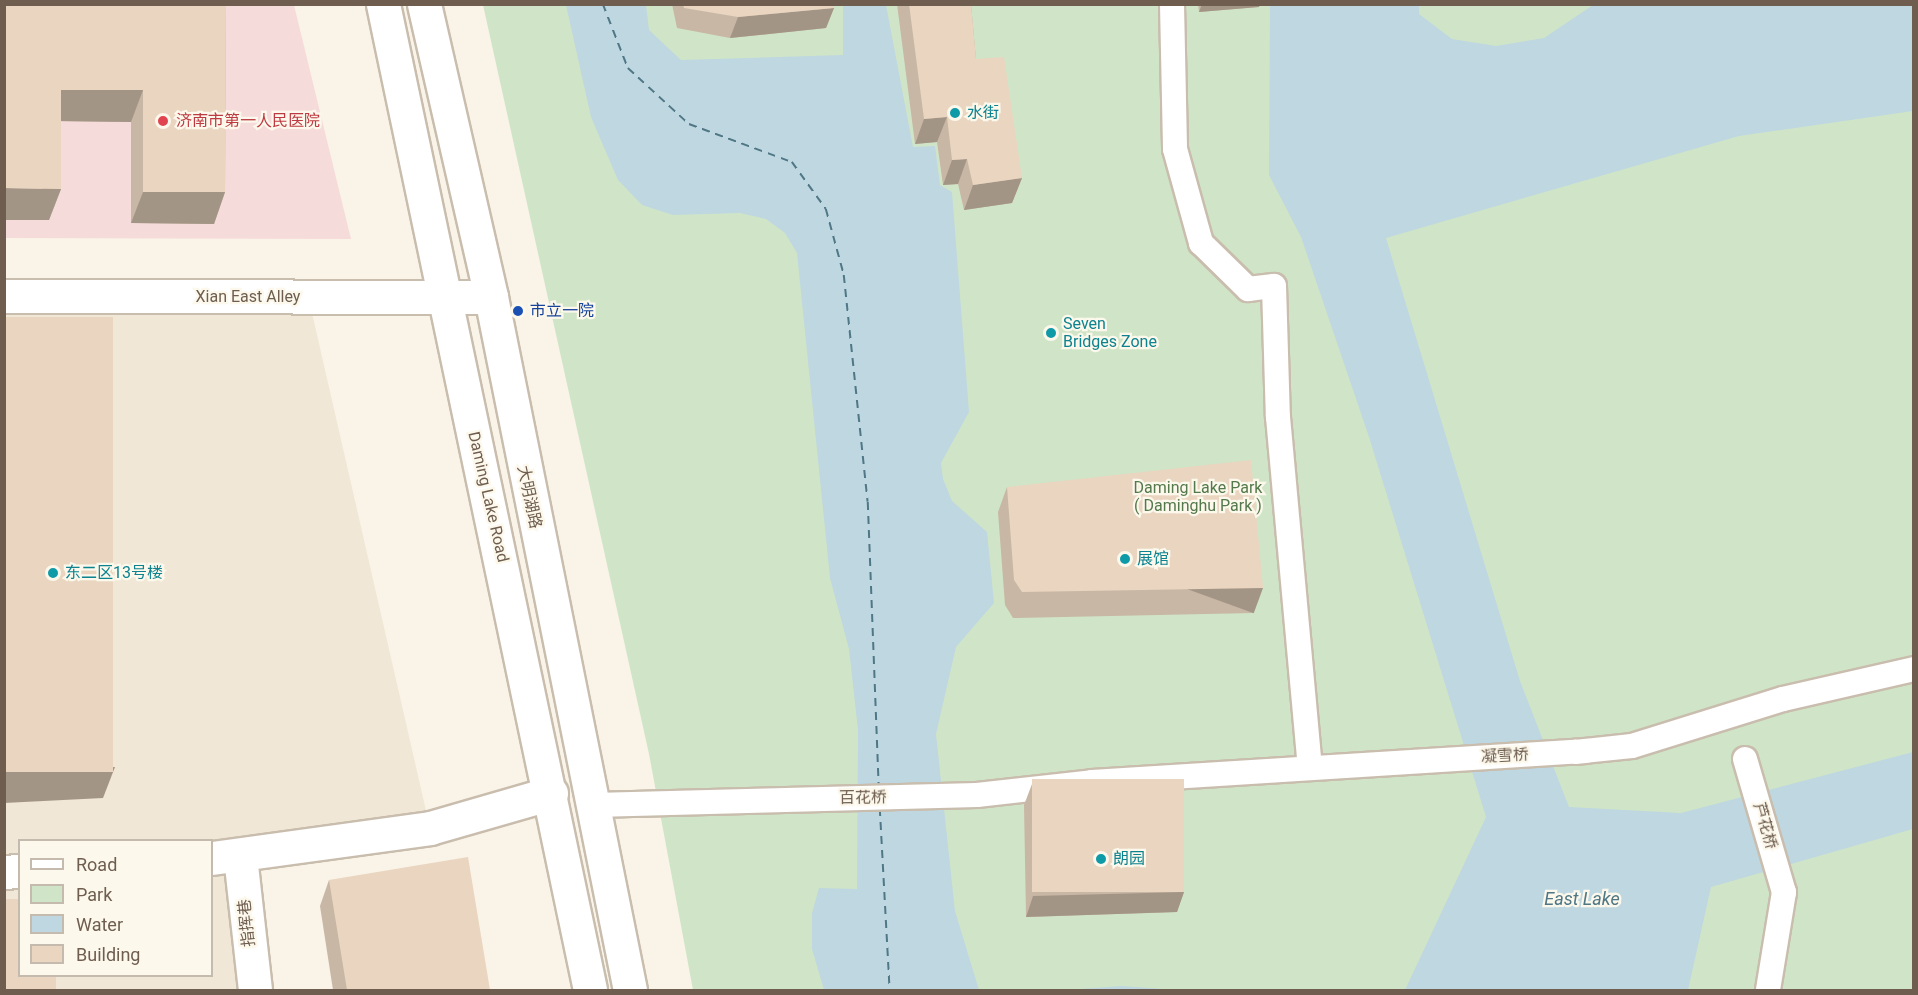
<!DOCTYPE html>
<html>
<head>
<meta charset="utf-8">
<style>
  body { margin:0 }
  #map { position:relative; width:1918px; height:995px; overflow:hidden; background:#f9f4e7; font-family:Roboto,"Noto Sans SC",sans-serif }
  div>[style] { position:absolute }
  .residential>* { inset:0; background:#f0e7d6 }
  .medical>* { inset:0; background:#f6dbdb }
  .green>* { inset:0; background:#d0e5c7 }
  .water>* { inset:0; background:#bed7e0 }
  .ferry>* { height:1.5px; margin-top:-0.75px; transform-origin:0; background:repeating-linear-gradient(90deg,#4f7786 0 8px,transparent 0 14px) }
  .roads { filter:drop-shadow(2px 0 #c9bdae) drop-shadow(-2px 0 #c9bdae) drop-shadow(0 2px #c9bdae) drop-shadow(0 -2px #c9bdae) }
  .service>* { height:24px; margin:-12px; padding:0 12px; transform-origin:12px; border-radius:12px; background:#fff }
  .minor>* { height:33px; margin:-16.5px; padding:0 16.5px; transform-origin:16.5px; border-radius:16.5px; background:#fff }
  .secondary>* { height:33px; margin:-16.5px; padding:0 16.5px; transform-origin:16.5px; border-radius:16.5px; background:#fff }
  .wall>* { inset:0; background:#c8b7a5 }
  .shaded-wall>* { inset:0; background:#a39586; transform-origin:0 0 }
  .building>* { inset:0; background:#e9d5c0; transform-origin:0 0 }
  .dots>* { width:16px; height:16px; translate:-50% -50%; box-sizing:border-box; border:3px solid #fcf8ec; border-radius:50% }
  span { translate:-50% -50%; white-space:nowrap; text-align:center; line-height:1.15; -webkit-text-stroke:4.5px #fcf8ec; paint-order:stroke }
  .culture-label { font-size:16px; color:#0d838f }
  .left { translate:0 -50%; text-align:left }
  .health-label { font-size:16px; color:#be3a42 }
  .street-label { font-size:16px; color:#6f5e4f }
  .transit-label { font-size:16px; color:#164399 }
  .park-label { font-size:16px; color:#54794c }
  .water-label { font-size:18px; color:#4f7786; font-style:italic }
  .frame { position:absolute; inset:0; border:6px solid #6f5e4f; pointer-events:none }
  .legend { position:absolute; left:18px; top:839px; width:195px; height:138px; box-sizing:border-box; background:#fcf8ec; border:2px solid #c4baad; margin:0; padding:8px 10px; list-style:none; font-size:18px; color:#6f5e4f }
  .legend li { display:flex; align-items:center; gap:12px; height:30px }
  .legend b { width:30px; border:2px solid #c4baad }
</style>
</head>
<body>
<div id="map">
  <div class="residential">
    <div style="clip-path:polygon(evenodd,5px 306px,312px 313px,430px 828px,240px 856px,255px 990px,5px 990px,5px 306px,20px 840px,212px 840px,212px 976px,20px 976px,20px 840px)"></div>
  </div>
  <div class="medical">
    <div style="clip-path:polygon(5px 5px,294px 5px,351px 239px,5px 238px)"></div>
  </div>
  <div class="green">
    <div style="clip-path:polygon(483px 5px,1913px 5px,1913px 990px,693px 990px,649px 754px)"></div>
  </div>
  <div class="water">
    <div style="clip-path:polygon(566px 5px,646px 5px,649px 30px,681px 60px,843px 55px,843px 5px,886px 5px,913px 147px,935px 146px,940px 185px,952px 192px,969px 412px,941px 463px,943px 479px,952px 501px,987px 532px,994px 603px,956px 647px,936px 734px,955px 911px,979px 990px,824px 990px,812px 949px,812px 913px,819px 888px,857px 889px,858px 730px,849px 649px,830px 578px,797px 253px,785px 233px,766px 219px,740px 213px,673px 215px,642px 205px,618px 180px,591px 117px)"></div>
    <div style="clip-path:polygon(1270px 5px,1419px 5px,1419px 14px,1452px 39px,1496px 46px,1544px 38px,1593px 5px,1913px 5px,1913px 111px,1739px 136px,1386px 238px,1520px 681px,1569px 807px,1681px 813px,1913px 752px,1913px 829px,1711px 887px,1688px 990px,1405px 990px,1486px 817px,1369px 437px,1301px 237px,1269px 175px)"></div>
    <div style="clip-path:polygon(1122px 986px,1176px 990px,1065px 990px)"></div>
  </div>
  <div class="ferry">
    <div style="left:603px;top:4px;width:69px;rotate:68.7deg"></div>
    <div style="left:628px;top:68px;width:83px;rotate:42.6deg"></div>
    <div style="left:689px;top:124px;width:110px;rotate:20.3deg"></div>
    <div style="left:792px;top:162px;width:58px;rotate:54.1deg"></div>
    <div style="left:826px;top:209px;width:68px;rotate:74.7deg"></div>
    <div style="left:844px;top:275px;width:228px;rotate:84deg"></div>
    <div style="left:868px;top:502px;width:283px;rotate:87.8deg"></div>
    <div style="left:880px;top:808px;width:182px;rotate:86.9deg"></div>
  </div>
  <div class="roads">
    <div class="service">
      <div style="left:1172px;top:4px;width:145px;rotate:88.8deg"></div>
      <div style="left:1175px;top:149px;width:98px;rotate:74.5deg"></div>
      <div style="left:1201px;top:243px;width:66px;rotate:44.4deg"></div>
      <div style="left:1248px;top:289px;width:26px;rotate:-7deg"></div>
      <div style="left:1274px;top:286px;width:131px;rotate:88.3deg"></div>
      <div style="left:1278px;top:417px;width:350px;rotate:84.8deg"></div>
      <div style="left:1745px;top:759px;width:139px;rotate:73.7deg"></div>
      <div style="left:1784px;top:892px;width:99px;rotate:99.3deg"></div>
      <div style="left:594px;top:805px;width:383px;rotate:-1.5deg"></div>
      <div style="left:977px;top:795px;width:116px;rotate:-6.4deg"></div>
      <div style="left:1092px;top:782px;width:484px;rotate:-3.6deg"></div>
      <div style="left:1575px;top:752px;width:57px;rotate:-6deg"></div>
      <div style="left:1632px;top:746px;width:158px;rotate:-17.3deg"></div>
      <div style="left:1783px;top:699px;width:134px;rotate:-12.9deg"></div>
    </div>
    <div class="minor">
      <div style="left:4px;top:296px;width:487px;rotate:0.1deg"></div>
      <div style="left:240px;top:856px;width:135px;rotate:83.6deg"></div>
      <div style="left:212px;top:858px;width:220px;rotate:-7.8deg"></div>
      <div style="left:430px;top:828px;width:126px;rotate:-16.1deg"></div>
      <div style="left:4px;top:872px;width:16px;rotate:-4deg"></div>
    </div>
    <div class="secondary">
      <div style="left:383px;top:4px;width:1007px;rotate:78.14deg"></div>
      <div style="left:424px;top:4px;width:301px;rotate:77.1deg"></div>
      <div style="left:491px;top:297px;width:707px;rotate:78.66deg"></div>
    </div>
  </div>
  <div class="wall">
    <div style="clip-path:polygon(4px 4px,226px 4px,225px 192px,214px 224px,131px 223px,131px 122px,61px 121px,61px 189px,49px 220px)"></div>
    <div style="clip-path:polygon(672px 4px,834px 4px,834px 8px,826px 28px,730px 38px,677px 28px)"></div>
    <div style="clip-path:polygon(897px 4px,971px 4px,976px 59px,1022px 178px,1012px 203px,964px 210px,958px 184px,943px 185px,937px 142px,915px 144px)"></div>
    <div style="clip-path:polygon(1198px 4px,1260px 4px,1259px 7px,1199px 12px)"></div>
    <div style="clip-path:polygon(1007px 487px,1254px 613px,1013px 618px,1005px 605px,998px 512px)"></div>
    <div style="clip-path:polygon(1032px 784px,1184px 892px,1177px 912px,1026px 917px,1024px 805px)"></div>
    <div style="clip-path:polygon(329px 880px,490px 990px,333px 990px,320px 906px)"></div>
  </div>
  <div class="shaded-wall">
    <div style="clip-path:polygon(1202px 4px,1260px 4px,1259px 7px,1199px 12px)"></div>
    <div style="clip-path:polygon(834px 8px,826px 28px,730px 38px,738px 17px)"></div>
    <div style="clip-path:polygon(61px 90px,143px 90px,131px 122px,50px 121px)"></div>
    <div style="clip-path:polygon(947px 117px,937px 142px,915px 144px,924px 119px)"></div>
    <div style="clip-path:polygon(967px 159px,958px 184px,943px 185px,952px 160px)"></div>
    <div style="clip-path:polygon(1022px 178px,1012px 203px,964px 210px,973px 185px)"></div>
    <div style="clip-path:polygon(4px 188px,61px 189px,49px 220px,4px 220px)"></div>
    <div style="clip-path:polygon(143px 192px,225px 192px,214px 224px,131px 223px)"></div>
    <div style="left:1263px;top:588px;width:27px;height:241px;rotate:110deg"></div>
    <div style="clip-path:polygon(115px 767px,103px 798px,4px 803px,4px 772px)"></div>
    <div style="clip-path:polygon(1184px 892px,1177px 912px,1026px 917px,1033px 896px)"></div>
  </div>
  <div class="building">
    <div style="clip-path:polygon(4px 4px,226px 4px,225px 192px,143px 192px,143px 90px,61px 90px,61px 189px,4px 188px)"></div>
    <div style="clip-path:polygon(683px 4px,834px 4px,834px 8px,738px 17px,684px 8px)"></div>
    <div style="clip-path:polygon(909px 4px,971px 4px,976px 59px,1004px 57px,1022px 178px,973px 185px,967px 159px,952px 160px,947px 117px,924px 119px)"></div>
    <div style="left:4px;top:317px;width:109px;height:455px"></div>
    <div style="clip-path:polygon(1251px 460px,1263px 588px,1022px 592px,1014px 580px,1007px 487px)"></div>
    <div style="left:1184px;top:779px;width:113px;height:152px;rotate:90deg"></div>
    <div style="clip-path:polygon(468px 857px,490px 990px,347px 990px,329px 880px)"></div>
    <div style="clip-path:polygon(4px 899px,20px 899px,20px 975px,56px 975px,56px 990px,4px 990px)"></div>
  </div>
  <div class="dots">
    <div style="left:955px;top:113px;background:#0f9aa8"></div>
    <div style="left:163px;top:121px;background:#e0444e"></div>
    <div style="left:518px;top:311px;background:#1a4fb4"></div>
    <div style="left:1051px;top:333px;background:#0f9aa8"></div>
    <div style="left:1125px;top:559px;background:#0f9aa8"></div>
    <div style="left:53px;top:573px;background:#0f9aa8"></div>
    <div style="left:1101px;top:859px;background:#0f9aa8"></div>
  </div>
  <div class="culture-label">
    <span class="left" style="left:967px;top:113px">水街</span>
    <span class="left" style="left:1063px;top:333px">Seven<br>Bridges Zone</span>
    <span class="left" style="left:1137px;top:559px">展馆</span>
    <span class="left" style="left:65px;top:573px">东二区13号楼</span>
    <span class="left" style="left:1113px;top:859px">朗园</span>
  </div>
  <div class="health-label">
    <span class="left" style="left:176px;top:121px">济南市第一人民医院</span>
  </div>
  <div class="street-label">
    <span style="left:248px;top:297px">Xian East Alley</span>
    <span style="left:488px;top:497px;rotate:77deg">Daming Lake Road</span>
    <span style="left:529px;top:497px;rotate:78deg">大明湖路</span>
    <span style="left:1505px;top:756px;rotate:-3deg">凝雪桥</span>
    <span style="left:863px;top:798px;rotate:-1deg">百花桥</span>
    <span style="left:1765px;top:826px;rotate:74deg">芦花桥</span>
    <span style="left:247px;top:923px;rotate:-96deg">指挥巷</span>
  </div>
  <div class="transit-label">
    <span class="left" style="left:530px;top:311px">市立一院</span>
  </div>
  <div class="park-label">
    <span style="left:1198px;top:497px">Daming Lake Park<br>( Daminghu Park )</span>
  </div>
  <div class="water-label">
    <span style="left:1582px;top:899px">East Lake</span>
  </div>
  <div class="frame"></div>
  <ul class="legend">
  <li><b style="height:8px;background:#fff"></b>Road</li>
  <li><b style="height:16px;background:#d0e5c7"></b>Park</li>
  <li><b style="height:16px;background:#bed7e0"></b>Water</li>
  <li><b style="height:16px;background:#e9d5c0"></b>Building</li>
  </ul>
</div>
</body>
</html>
